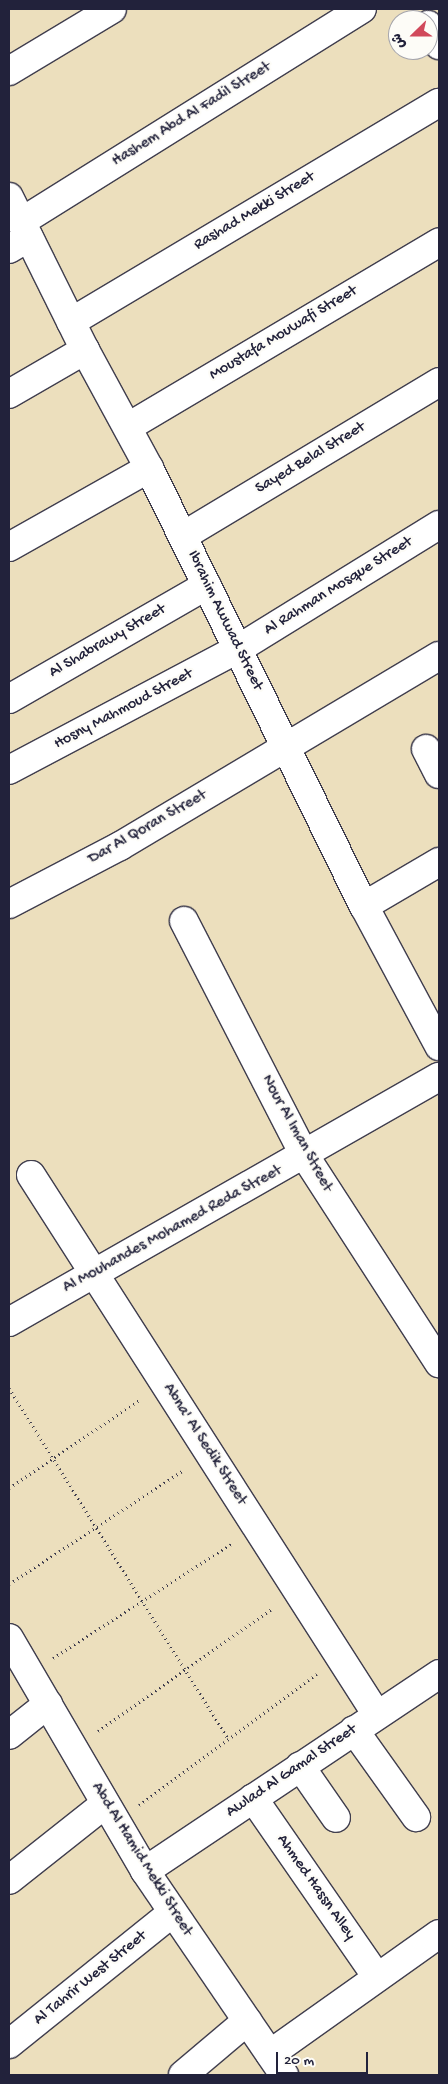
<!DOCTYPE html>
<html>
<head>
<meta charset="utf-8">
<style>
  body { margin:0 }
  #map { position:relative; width:448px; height:2084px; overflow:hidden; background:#ecdfbd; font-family:"Gochi Hand","Playpen Sans Arabic",sans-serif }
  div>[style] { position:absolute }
  .path>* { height:3px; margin-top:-1.5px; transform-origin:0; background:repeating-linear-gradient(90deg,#403e4e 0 1px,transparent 0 5px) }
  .roads { filter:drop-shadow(1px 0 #403e4e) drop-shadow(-1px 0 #403e4e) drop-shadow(0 1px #403e4e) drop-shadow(0 -1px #403e4e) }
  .minor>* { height:28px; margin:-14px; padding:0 14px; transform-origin:14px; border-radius:14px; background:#fff }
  span { translate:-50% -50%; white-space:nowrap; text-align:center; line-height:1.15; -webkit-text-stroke:4.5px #fdfcf7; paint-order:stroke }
  .street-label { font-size:16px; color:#22223b }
  .frame { position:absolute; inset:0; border:10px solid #22223b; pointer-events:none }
  .north { position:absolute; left:388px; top:10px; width:50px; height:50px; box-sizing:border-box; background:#fdfcf7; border:1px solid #a5a5ac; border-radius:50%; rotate:248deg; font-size:14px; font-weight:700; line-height:20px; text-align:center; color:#22223b }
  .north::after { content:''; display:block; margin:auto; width:18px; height:22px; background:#d1495b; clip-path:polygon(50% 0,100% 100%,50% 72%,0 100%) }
  .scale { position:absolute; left:276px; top:2052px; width:92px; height:22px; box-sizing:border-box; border:2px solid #22223b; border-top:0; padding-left:6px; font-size:15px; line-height:18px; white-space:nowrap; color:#22223b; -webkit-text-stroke:4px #fdfcf7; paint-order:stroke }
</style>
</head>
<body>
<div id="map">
  <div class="path">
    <div style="left:9px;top:1388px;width:414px;rotate:58deg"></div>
    <div style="left:9px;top:1488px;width:159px;rotate:-34deg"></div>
    <div style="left:9px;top:1584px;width:209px;rotate:-33.1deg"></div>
    <div style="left:53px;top:1658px;width:214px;rotate:-32.6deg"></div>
    <div style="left:98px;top:1731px;width:214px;rotate:-35.1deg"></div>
    <div style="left:139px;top:1805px;width:221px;rotate:-36.4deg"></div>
  </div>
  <div class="roads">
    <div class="minor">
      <div style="left:428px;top:25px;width:23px;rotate:61deg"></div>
      <div style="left:9px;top:71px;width:120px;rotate:-31deg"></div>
      <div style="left:9px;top:197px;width:171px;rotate:63.6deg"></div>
      <div style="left:85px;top:350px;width:134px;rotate:61.5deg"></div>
      <div style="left:149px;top:468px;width:488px;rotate:63.9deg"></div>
      <div style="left:364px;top:906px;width:159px;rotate:61.8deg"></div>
      <div style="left:21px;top:222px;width:402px;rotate:-32deg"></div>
      <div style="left:9px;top:249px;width:23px;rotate:-31deg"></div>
      <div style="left:71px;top:322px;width:428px;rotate:-30.8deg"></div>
      <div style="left:9px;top:394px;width:88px;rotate:-30.1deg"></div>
      <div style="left:128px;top:427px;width:362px;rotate:-30.7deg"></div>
      <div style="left:183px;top:536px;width:299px;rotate:-31deg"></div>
      <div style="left:9px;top:547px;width:161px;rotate:-29.4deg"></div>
      <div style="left:9px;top:699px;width:228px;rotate:-29.9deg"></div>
      <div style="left:426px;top:749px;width:28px;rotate:63deg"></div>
      <div style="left:9px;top:770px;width:259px;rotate:-27.9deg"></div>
      <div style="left:238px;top:649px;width:236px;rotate:-31.7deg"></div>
      <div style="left:9px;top:904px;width:125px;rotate:-27.6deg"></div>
      <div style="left:120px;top:846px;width:371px;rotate:-30.8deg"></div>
      <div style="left:364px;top:906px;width:87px;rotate:-30.4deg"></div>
      <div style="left:184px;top:921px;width:264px;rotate:62.8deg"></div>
      <div style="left:305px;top:1156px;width:247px;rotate:57.1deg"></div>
      <div style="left:31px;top:1175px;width:641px;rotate:57.35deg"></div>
      <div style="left:9px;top:1322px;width:495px;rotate:-29.7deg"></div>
      <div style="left:9px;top:1638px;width:270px;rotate:59.7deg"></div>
      <div style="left:145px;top:1871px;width:247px;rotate:55.7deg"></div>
      <div style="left:354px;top:1730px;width:107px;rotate:54.5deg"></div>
      <div style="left:9px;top:1735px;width:50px;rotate:-38.5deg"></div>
      <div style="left:300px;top:1766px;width:63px;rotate:55.3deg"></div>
      <div style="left:253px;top:1798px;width:218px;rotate:55.3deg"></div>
      <div style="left:145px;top:1871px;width:354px;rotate:-33.8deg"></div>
      <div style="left:9px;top:1880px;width:122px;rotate:-38.4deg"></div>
      <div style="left:9px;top:2044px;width:209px;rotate:-38.8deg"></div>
      <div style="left:270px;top:2054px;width:207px;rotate:-35.4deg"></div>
      <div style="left:183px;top:2075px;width:84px;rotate:-40.2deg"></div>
    </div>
  </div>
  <div class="street-label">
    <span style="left:192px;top:115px;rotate:-32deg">Hashem Abd Al Fadil Street</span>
    <span style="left:255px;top:212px;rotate:-31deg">Rashad Mekki Street</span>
    <span style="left:284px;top:334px;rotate:-31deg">Moustafa Mouwafi Street</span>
    <span style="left:311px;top:459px;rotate:-31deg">Sayed Belal Street</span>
    <span style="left:339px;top:587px;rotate:-32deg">Al Rahman Mosque Street</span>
    <span style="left:224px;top:621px;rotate:64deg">Ibrahim Awwad Street</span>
    <span style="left:108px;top:642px;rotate:-30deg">Al Shabrawy Street</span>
    <span style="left:124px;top:710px;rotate:-28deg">Hosny Mahmoud Street</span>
    <span style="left:148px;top:828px;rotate:-30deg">Dar Al Qoran Street</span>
    <span style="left:296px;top:1134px;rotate:61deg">Nour Al Iman Street</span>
    <span style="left:173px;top:1230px;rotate:-29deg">Al Mouhandes Mohamed Reda Street</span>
    <span style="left:204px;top:1445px;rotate:57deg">Abna' Al Sedik Street</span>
    <span style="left:292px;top:1772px;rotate:-34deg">Awlad Al Gamal Street</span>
    <span style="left:141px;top:1860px;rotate:58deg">Abd Al Hamid Mekki Street</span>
    <span style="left:315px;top:1888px;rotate:55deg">Ahmed Hassn Alley</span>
    <span style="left:91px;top:1979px;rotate:-39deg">Al Tahrir West Street</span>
  </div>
  <div class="frame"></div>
  <div class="north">ش</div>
  <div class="scale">20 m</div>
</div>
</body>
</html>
